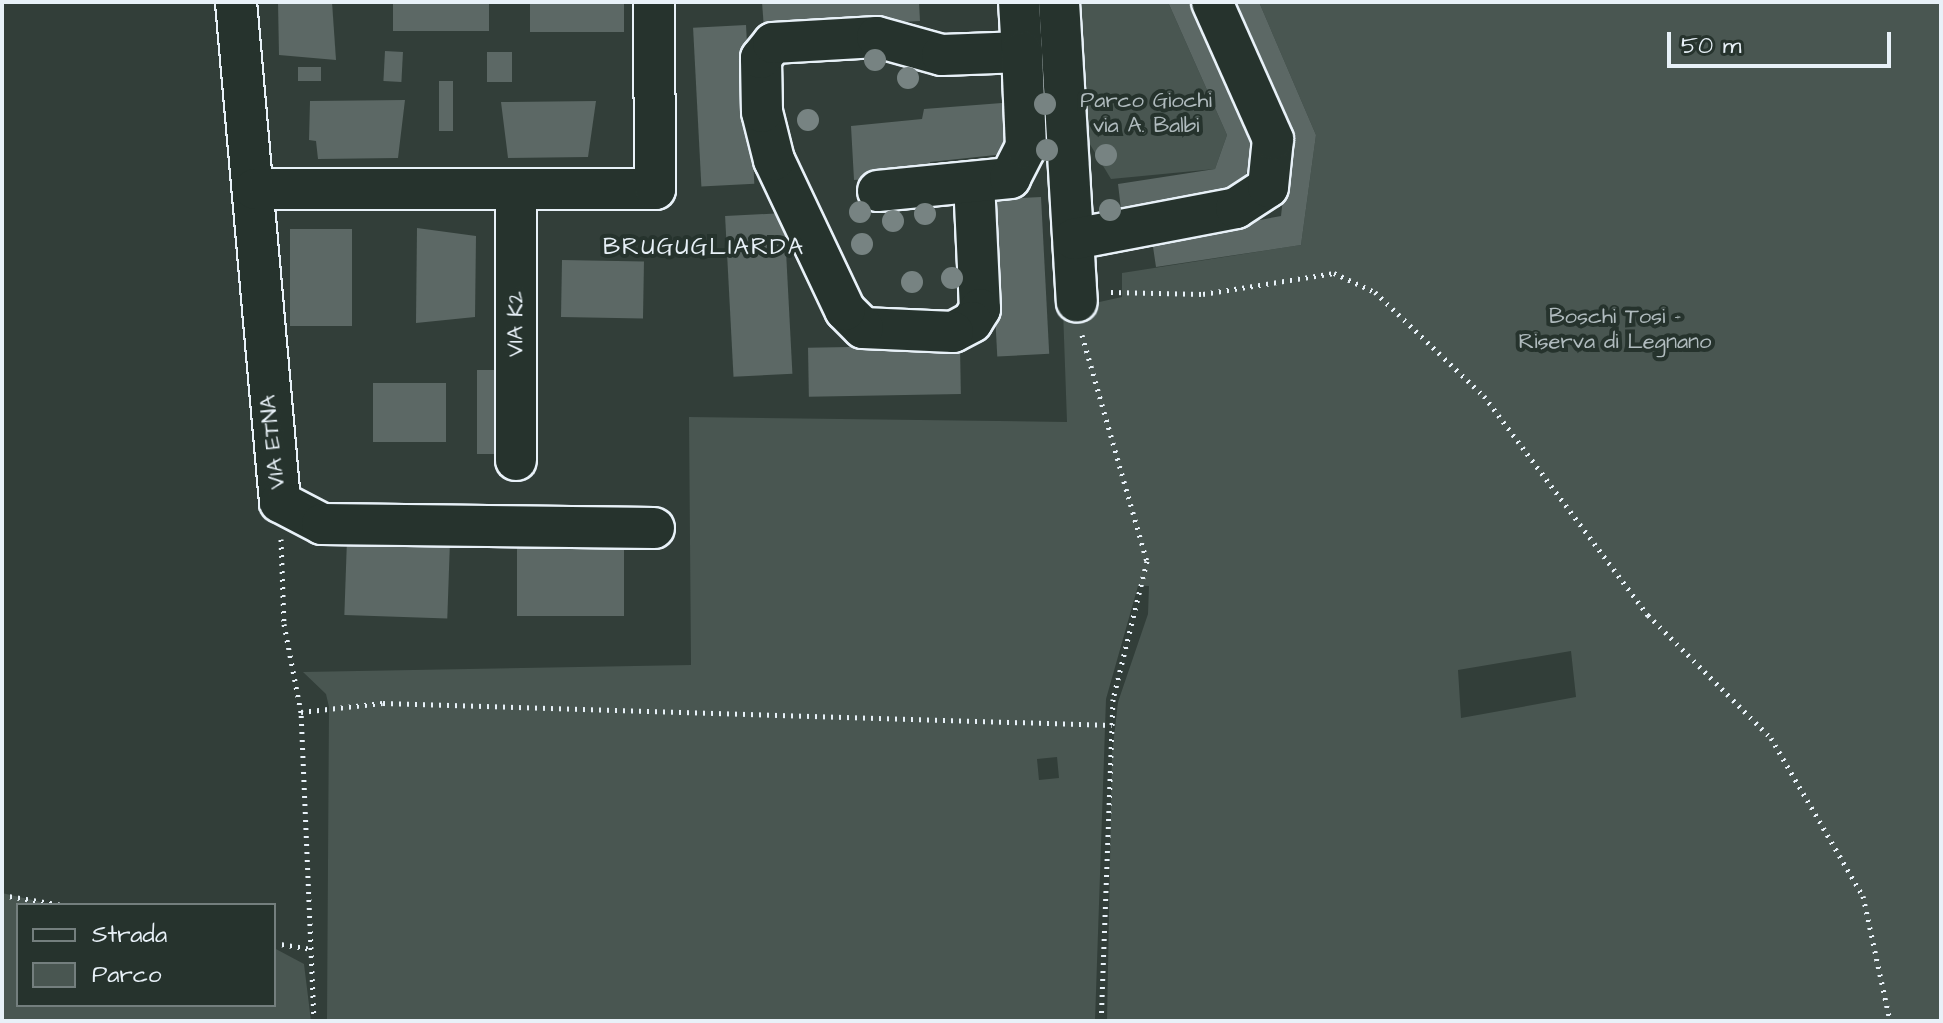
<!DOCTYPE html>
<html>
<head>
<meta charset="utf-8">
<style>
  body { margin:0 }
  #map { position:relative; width:1943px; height:1023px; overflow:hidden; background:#323e39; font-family:"Architects Daughter",sans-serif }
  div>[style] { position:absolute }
  .green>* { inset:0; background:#495651 }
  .building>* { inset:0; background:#5c6865; transform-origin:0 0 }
  .path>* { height:5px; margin-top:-2.5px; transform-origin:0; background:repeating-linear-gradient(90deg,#e8f1f8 0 2px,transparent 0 8px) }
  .roads { filter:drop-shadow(2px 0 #e8f1f8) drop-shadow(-2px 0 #e8f1f8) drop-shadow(0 2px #e8f1f8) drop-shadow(0 -2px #e8f1f8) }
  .minor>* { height:40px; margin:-20px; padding:0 20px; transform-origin:20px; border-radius:20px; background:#26332d }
  .trees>* { width:22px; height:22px; margin:-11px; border-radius:50%; background:#778382 }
  span { translate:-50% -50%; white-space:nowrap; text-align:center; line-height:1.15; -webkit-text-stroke:8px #26332d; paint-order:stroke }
  .park-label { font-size:22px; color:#b0bbbe }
  .street-label { font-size:22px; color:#e8f1f8 }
  .neighbourhood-label { font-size:24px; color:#e8f1f8; letter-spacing:2px }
  .frame { position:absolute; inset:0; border:4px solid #e8f1f8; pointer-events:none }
  .legend { position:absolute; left:16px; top:903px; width:260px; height:104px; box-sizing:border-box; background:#26332d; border:2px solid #747f7e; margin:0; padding:10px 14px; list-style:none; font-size:24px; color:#e8f1f8 }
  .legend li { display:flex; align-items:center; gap:16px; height:40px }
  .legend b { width:40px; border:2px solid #747f7e }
  .scale { position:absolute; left:1667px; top:32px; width:224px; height:36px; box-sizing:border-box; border:4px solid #e8f1f8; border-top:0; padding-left:10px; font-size:24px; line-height:28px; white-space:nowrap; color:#e8f1f8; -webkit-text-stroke:6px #26332d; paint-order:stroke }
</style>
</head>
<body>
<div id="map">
  <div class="green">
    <div style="clip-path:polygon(1070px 2px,1168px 2px,1227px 135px,1215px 169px,1111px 179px,1077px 123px)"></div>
    <div style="clip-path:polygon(evenodd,1259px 2px,1941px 2px,1941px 1021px,1107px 1021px,1112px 754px,1118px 702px,1148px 614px,1149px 586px,1138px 586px,1106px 699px,1095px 1021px,327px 1021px,329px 707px,326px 694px,303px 672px,691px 665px,689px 417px,1067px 422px,1063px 310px,1122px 297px,1122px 273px,1301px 245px,1316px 135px,1259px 2px,1571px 651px,1576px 697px,1461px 718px,1458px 670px,1571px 651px,1259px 2px,1057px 757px,1059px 778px,1039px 780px,1037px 759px,1057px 757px)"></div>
    <div style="clip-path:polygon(2px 893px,54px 905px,18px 905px,18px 1005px,274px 1005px,274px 948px,304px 964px,311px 1021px,2px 1021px)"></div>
  </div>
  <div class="building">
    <div style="clip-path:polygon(278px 2px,332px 2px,336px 60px,279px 55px)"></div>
    <div style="left:393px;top:2px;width:96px;height:29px"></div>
    <div style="left:530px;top:2px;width:94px;height:30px"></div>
    <div style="clip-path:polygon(762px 2px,919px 2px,920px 21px,764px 29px)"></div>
    <div style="clip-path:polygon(1168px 2px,1196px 2px,1256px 137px,1242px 190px,1121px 209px,1118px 184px,1215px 169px,1227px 135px)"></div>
    <div style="clip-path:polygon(1232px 2px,1259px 2px,1316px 135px,1301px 245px,1156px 267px,1152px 240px,1281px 216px,1290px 134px)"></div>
    <div style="left:746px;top:25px;width:159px;height:53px;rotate:87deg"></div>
    <div style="left:385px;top:51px;width:18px;height:30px;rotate:3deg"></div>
    <div style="left:487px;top:52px;width:25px;height:30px"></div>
    <div style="left:298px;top:67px;width:23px;height:14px"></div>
    <div style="left:439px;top:81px;width:14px;height:50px"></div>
    <div style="clip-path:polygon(405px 100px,398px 158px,318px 159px,316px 141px,309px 140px,310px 101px)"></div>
    <div style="clip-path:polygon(596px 101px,588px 157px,508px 158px,501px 102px)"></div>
    <div style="clip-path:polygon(1002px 103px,1005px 154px,930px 162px,931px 174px,854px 180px,851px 126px,922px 119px,924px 109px)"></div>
    <div style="left:1041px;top:197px;width:157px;height:52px;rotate:87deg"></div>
    <div style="left:784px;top:213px;width:161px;height:59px;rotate:87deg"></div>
    <div style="clip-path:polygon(417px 228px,476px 236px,475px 317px,416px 323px)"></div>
    <div style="left:290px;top:229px;width:62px;height:97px"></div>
    <div style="left:562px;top:260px;width:82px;height:57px;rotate:1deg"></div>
    <div style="left:960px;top:345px;width:49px;height:152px;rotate:89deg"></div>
    <div style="left:477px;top:370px;width:24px;height:84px"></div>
    <div style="left:446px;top:383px;width:59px;height:73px;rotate:90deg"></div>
    <div style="left:517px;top:538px;width:107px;height:78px"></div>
    <div style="left:347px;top:539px;width:103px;height:76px;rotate:2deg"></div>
  </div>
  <div class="path">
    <div style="left:1111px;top:292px;width:92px;rotate:1.2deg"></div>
    <div style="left:1203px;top:294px;width:133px;rotate:-9.1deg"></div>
    <div style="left:1334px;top:273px;width:45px;rotate:24.9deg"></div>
    <div style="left:1375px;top:292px;width:151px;rotate:43.7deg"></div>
    <div style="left:1484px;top:396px;width:274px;rotate:53.2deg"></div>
    <div style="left:1648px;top:615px;width:174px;rotate:45deg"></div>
    <div style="left:1771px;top:738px;width:183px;rotate:59.8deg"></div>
    <div style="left:1863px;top:896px;width:128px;rotate:77.8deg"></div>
    <div style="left:1082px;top:335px;width:235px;rotate:74deg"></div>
    <div style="left:1147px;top:561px;width:142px;rotate:103.8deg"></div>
    <div style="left:1113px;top:699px;width:322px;rotate:92.1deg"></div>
    <div style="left:281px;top:539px;width:85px;rotate:88deg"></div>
    <div style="left:284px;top:624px;width:90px;rotate:79.1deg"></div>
    <div style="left:2px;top:895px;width:61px;rotate:9.5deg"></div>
    <div style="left:274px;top:943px;width:36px;rotate:9deg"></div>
    <div style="left:314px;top:1021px;width:309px;rotate:-92.4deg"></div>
    <div style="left:301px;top:712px;width:82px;rotate:-6.3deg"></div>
    <div style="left:383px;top:703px;width:729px;rotate:1.73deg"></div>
  </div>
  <div class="roads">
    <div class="minor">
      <div style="left:236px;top:2px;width:502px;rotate:84.97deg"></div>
      <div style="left:280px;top:502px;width:47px;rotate:27.6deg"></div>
      <div style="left:322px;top:524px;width:332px;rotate:0.7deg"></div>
      <div style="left:1059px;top:2px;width:300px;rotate:86.6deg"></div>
      <div style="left:974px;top:182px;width:127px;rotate:87.3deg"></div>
      <div style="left:980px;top:309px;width:15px;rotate:122deg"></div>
      <div style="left:972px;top:322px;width:21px;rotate:152deg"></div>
      <div style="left:953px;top:332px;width:90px;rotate:-177.5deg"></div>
      <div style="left:863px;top:328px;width:25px;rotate:-135deg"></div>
      <div style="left:845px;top:310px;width:166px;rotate:-115.3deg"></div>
      <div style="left:774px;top:160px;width:49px;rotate:-104deg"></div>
      <div style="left:762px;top:112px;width:54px;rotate:-91.1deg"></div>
      <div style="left:761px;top:58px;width:19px;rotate:-51deg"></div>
      <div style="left:773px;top:43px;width:104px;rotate:-3.3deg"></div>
      <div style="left:877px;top:37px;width:67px;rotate:15.5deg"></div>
      <div style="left:942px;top:55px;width:80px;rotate:-2.1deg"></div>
      <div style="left:1022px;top:52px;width:50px;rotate:-93.4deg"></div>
      <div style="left:255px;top:189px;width:400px"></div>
      <div style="left:655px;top:189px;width:187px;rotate:-90.3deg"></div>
      <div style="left:516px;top:189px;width:271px;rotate:90deg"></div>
      <div style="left:878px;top:191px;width:133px;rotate:-5.6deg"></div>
      <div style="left:1010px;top:178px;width:35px;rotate:-63deg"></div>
      <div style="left:1026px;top:147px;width:95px;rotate:-92.4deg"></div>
      <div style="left:1074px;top:239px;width:165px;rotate:-10.8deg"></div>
      <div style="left:1236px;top:208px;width:38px;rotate:-33deg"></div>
      <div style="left:1268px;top:187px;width:48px;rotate:-84.1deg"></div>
      <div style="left:1273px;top:139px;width:150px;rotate:-114deg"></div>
    </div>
  </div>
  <div class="trees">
    <div style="left:875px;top:60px"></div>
    <div style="left:908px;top:78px"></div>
    <div style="left:1045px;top:104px"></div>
    <div style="left:808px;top:120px"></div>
    <div style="left:1047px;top:150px"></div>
    <div style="left:1106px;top:155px"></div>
    <div style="left:1110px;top:210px"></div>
    <div style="left:860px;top:212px"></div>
    <div style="left:925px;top:214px"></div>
    <div style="left:893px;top:221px"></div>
    <div style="left:862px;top:244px"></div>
    <div style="left:952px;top:278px"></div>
    <div style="left:912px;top:282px"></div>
  </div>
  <div class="park-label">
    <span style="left:1146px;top:113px">Parco Giochi<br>via A. Balbi</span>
    <span style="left:1615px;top:329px">Boschi Tosi -<br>Riserva di Legnano</span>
  </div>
  <div class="street-label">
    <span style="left:516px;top:324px;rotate:-90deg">VIA K2</span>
    <span style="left:273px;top:442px;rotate:-96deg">VIA ETNA</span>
  </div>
  <div class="neighbourhood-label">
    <span style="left:704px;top:248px">BRUGUGLIARDA</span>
  </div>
  <div class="frame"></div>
  <ul class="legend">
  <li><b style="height:10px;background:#26332d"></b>Strada</li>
  <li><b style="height:22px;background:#495651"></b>Parco</li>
  </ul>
  <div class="scale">50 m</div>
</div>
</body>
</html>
